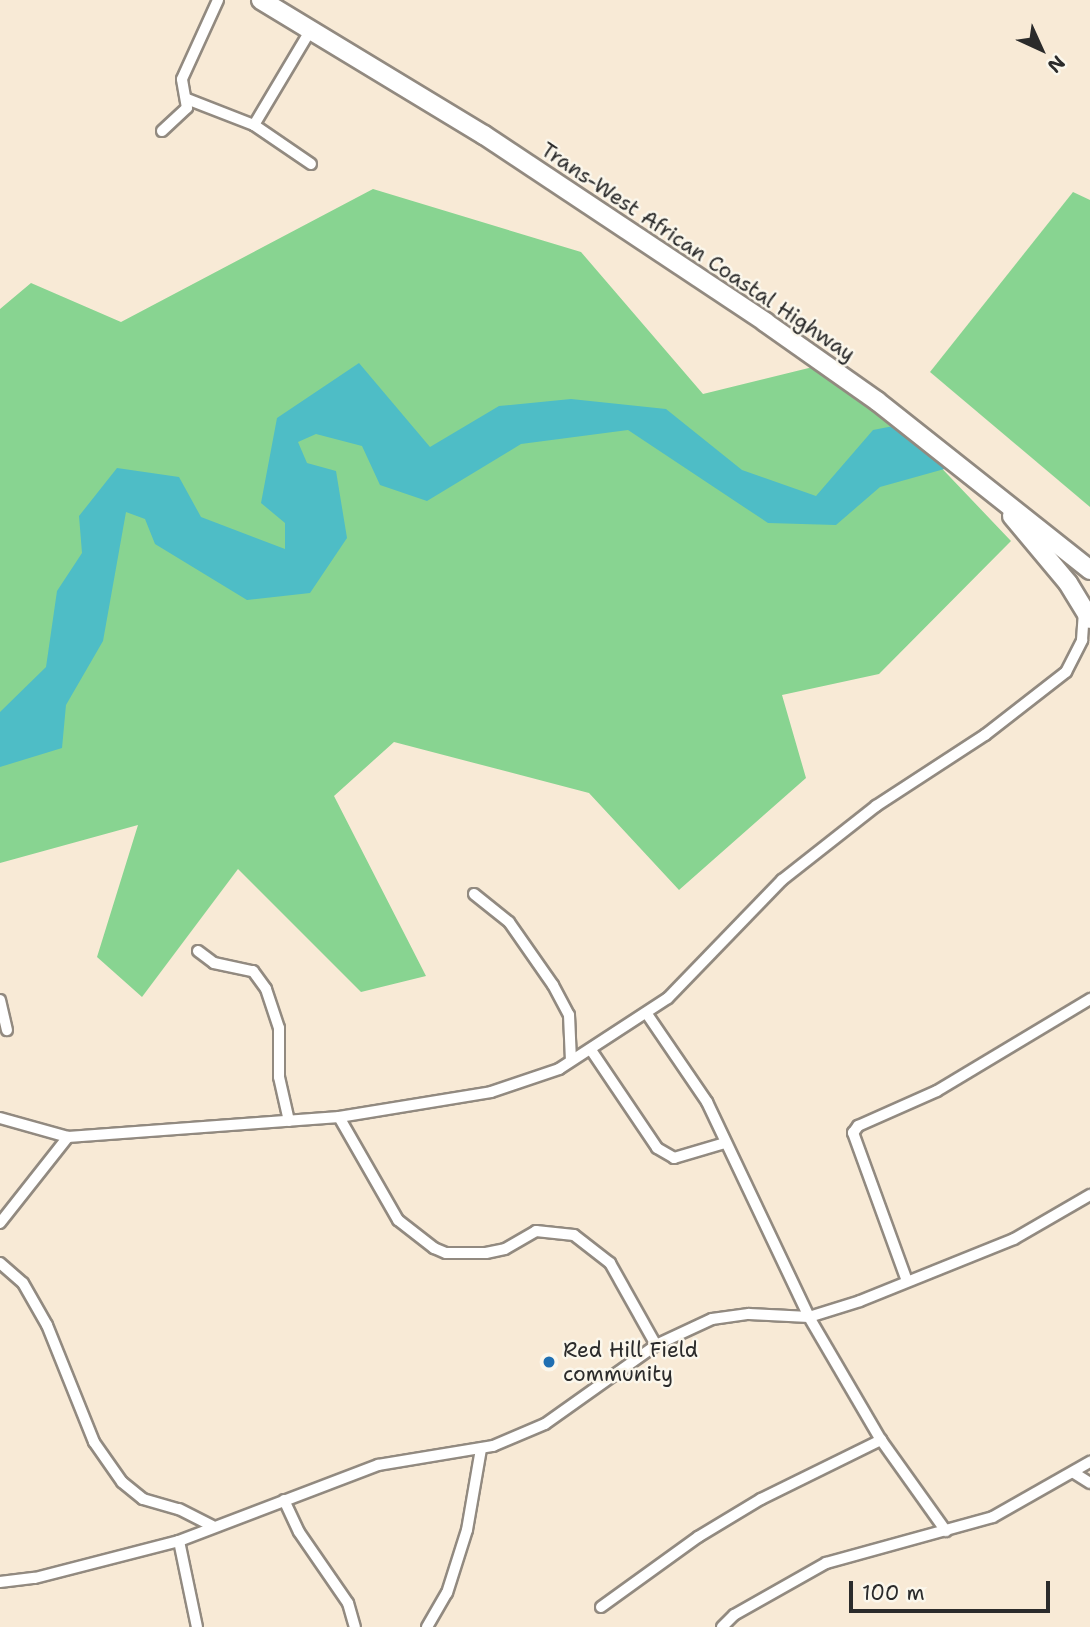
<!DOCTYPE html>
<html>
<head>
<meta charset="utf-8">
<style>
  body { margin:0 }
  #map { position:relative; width:1090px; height:1627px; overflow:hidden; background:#f8ead6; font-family:"Shantell Sans",sans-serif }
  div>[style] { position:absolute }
  .green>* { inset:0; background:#88d491 }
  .water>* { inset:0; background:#4ebdc6 }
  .roads { filter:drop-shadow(2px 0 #928a80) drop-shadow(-2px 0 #928a80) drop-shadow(0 2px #928a80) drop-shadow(0 -2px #928a80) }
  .minor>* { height:10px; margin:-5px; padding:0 5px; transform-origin:5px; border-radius:5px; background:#fff }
  .trunk>* { height:18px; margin:-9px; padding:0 9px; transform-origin:9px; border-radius:9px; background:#fff }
  .dots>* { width:19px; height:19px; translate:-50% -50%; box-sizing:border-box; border:4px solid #fbf7ec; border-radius:50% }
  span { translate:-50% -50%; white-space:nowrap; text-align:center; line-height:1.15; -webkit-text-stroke:5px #fbf7ec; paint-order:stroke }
  .street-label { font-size:21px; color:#2b2b2b }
  .poi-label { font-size:21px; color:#2b2b2b }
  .left { translate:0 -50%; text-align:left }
  .north { position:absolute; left:1006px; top:14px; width:70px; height:70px; -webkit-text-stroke:5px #fbf7ec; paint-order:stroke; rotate:135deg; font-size:19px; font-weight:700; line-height:28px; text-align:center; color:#2b2b2b }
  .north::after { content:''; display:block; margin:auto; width:24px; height:32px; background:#2b2b2b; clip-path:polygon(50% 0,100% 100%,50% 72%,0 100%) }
  .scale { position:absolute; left:849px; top:1581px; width:201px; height:32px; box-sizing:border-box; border:4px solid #2b2b2b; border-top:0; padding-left:9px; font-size:21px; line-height:24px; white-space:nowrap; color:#2b2b2b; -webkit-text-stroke:5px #fbf7ec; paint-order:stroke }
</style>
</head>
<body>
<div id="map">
  <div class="green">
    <div style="clip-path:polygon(373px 189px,581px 252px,703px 394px,821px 365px,891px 415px,1011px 541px,879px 674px,782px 695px,806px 778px,679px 890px,589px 793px,394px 742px,334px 796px,426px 976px,361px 992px,238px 869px,142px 997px,97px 957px,138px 825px,0 863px,0 309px,31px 283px,121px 322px)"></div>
    <div style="clip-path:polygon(1073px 192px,1090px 200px,1090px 507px,930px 372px)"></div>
  </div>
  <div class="water">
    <div style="clip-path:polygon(359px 363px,430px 447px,499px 406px,571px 399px,666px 409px,742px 470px,816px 496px,873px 430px,904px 424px,948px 468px,880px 487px,836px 525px,768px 523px,628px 430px,521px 444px,427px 501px,380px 485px,362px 446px,316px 434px,298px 442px,307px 463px,336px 471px,347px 538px,310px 593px,247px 600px,155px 544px,145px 519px,126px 512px,103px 641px,66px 705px,62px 748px,0 767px,0 712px,46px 667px,57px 591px,82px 553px,79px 516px,117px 468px,179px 477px,201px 517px,285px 549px,285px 523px,261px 503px,277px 418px)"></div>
  </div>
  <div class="roads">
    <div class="minor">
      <div style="left:187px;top:99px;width:72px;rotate:21.2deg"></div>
      <div style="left:254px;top:125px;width:69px;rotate:34.4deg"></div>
      <div style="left:254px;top:125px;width:109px;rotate:-59.2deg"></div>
      <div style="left:162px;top:131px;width:34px;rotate:-43deg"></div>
      <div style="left:187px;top:108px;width:29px;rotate:-100deg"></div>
      <div style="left:182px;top:79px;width:87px;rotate:-65.5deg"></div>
      <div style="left:474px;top:894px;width:45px;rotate:38.7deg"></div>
      <div style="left:509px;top:922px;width:77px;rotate:55.1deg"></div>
      <div style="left:553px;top:985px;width:34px;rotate:62deg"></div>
      <div style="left:569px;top:1015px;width:45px;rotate:87.5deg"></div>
      <div style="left:198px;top:951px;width:20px;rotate:37deg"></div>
      <div style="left:214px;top:963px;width:40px;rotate:12deg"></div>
      <div style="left:253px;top:971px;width:22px;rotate:54deg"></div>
      <div style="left:266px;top:989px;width:41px;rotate:71.6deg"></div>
      <div style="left:279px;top:1028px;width:49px;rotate:90deg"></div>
      <div style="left:279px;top:1077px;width:45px;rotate:77.2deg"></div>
      <div style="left:0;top:1000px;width:31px;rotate:77deg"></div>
      <div style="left:647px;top:1014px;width:107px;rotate:55.7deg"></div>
      <div style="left:707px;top:1102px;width:238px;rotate:64.6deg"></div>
      <div style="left:809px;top:1317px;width:143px;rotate:59.7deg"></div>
      <div style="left:881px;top:1440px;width:112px;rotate:54.5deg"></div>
      <div style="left:591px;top:1050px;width:118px;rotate:56deg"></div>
      <div style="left:657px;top:1148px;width:20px;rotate:30deg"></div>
      <div style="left:674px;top:1158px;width:53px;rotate:-16.4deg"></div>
      <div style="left:339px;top:1117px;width:119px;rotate:60.2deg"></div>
      <div style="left:398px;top:1220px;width:46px;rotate:37.9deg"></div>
      <div style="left:434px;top:1248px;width:13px;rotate:23deg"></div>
      <div style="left:446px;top:1253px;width:40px"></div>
      <div style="left:486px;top:1253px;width:19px;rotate:-12deg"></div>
      <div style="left:505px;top:1249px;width:36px;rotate:-30deg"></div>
      <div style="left:536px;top:1231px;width:38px;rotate:6deg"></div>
      <div style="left:574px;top:1235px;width:46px;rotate:37.9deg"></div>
      <div style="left:610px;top:1263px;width:94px;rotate:60.7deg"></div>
      <div style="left:0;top:1118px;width:71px;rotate:15.6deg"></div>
      <div style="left:68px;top:1137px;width:272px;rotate:-4.2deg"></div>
      <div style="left:339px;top:1117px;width:154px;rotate:-9.3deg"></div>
      <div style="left:491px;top:1092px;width:72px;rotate:-18.7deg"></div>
      <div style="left:559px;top:1069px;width:130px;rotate:-33.1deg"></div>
      <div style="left:668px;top:998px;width:164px;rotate:-46deg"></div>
      <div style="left:782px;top:880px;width:120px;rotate:-38.2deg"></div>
      <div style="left:876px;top:806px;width:130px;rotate:-33.1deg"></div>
      <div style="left:985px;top:735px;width:103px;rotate:-37.9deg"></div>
      <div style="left:1066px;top:672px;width:36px;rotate:-63deg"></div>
      <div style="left:1082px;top:640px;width:27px;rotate:-86deg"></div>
      <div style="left:0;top:1223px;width:110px;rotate:-51.7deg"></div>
      <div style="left:0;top:1263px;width:30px;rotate:41deg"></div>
      <div style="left:23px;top:1283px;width:48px;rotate:60.3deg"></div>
      <div style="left:47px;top:1325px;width:126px;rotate:68.1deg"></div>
      <div style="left:94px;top:1442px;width:49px;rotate:55deg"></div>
      <div style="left:122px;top:1482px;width:27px;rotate:39deg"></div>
      <div style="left:143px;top:1499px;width:37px;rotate:16deg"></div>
      <div style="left:179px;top:1509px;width:37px;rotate:27deg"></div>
      <div style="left:907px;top:1281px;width:158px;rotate:-110deg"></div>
      <div style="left:853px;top:1133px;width:9px;rotate:-54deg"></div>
      <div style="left:858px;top:1126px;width:86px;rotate:-23.9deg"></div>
      <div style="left:937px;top:1091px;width:179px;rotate:-31deg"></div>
      <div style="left:1074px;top:1473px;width:19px;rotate:32deg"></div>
      <div style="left:284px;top:1500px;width:35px;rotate:65deg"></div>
      <div style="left:299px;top:1532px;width:86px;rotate:55.4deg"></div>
      <div style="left:348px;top:1603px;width:25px;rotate:74deg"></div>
      <div style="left:179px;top:1541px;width:88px;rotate:78.2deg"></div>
      <div style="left:0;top:1582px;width:35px;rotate:-7deg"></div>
      <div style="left:35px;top:1578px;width:149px;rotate:-14.4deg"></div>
      <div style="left:179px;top:1541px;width:213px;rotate:-20.9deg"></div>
      <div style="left:378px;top:1465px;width:117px;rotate:-9.4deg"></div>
      <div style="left:493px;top:1446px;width:56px;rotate:-22.9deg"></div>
      <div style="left:545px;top:1424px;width:136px;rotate:-35.4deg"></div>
      <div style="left:656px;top:1345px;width:62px;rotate:-24.9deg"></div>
      <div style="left:712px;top:1319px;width:37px;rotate:-8deg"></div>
      <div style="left:749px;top:1314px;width:60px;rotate:2.9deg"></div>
      <div style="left:809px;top:1317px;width:53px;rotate:-17.4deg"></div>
      <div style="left:860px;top:1301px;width:166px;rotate:-21.9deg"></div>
      <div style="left:1014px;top:1239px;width:88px;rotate:-30.1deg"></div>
      <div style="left:601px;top:1607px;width:120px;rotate:-35.8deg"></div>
      <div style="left:698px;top:1537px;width:74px;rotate:-31.1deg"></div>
      <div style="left:761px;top:1499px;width:134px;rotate:-26.2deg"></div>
      <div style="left:427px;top:1627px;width:39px;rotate:-60deg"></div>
      <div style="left:447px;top:1593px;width:66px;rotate:-72.4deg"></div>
      <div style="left:467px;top:1530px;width:82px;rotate:-80.2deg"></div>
      <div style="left:722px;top:1627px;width:17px;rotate:-45deg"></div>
      <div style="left:734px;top:1615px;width:106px;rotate:-29.5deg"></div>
      <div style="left:826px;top:1563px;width:173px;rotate:-15.4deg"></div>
      <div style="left:993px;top:1517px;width:112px;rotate:-29.6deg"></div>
    </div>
    <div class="trunk">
      <div style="left:261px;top:0;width:261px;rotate:31.2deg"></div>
      <div style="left:484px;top:135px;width:338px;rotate:33.6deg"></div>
      <div style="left:765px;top:322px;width:137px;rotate:35.2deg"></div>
      <div style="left:877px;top:401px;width:272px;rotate:38.4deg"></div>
      <div style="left:1012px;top:516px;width:87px;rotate:50.1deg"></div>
      <div style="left:1068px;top:583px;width:42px;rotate:58.6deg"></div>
    </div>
  </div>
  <div class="dots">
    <div style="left:549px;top:1362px;background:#1f6fb2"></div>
  </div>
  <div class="street-label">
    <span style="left:698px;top:252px;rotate:34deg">Trans-West African Coastal Highway</span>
  </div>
  <div class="poi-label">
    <span class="left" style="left:563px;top:1362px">Red Hill Field<br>community</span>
  </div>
  <div class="north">N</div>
  <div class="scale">100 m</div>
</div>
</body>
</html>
